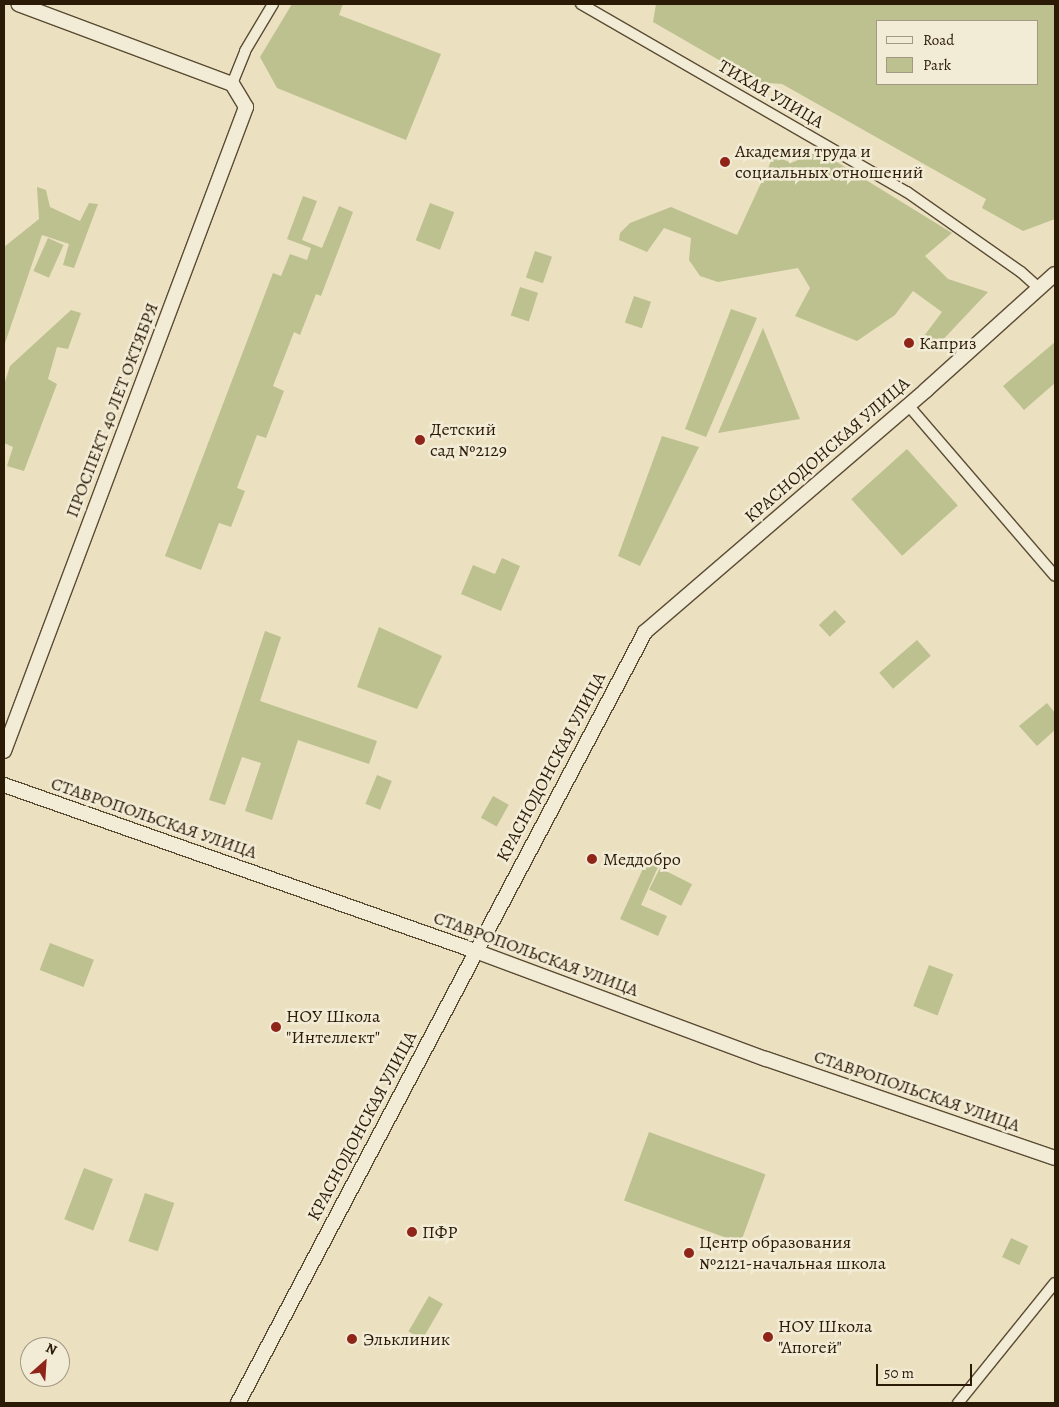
<!DOCTYPE html>
<html>
<head>
<meta charset="utf-8">
<style>
  body { margin:0 }
  #map { position:relative; width:1059px; height:1407px; overflow:hidden; background:#ebe0c0; font-family:Alegreya,serif }
  div>[style] { position:absolute }
  .green>* { inset:0; background:#bcc18f; transform-origin:0 0 }
  .roads { filter:drop-shadow(1px 0 #5b4c34) drop-shadow(-1px 0 #5b4c34) drop-shadow(0 1px #5b4c34) drop-shadow(0 -1px #5b4c34) }
  .street>* { height:10px; margin:-5px; padding:0 5px; transform-origin:5px; border-radius:5px; background:#f2ebd6 }
  .secondary>* { height:14px; margin:-7px; padding:0 7px; transform-origin:7px; border-radius:7px; background:#f2ebd6 }
  .dots>* { width:14px; height:14px; translate:-50% -50%; box-sizing:border-box; border:2px solid #f2ebd6; border-radius:50% }
  span { translate:-50% -50%; white-space:nowrap; text-align:center; line-height:1.15; -webkit-text-stroke:5px #f2ebd6; paint-order:stroke }
  .street-label { font-size:18px; color:#2b1b06 }
  .poi-label { font-size:18px; color:#2b1b06 }
  .left { translate:0 -50%; text-align:left }
  .frame { position:absolute; inset:0; border:5px solid #2b1b06; pointer-events:none }
  .legend { position:absolute; left:876px; top:20px; width:162px; height:65px; box-sizing:border-box; background:#f2ebd6; border:1px solid #a29883; margin:0; padding:6px 9px; list-style:none; font-size:15px; color:#2b1b06 }
  .legend li { display:flex; align-items:center; gap:10px; height:25px }
  .legend b { width:25px; border:1px solid #a29883 }
  .north { position:absolute; left:20px; top:1337px; width:50px; height:50px; box-sizing:border-box; background:#f2ebd6; border:1px solid #a29883; border-radius:50%; rotate:26deg; font-size:14px; font-weight:700; line-height:20px; text-align:center; color:#2b1b06 }
  .north::after { content:''; display:block; margin:auto; width:18px; height:22px; background:#8f2418; clip-path:polygon(50% 0,100% 100%,50% 72%,0 100%) }
  .scale { position:absolute; left:876px; top:1364px; width:96px; height:22px; box-sizing:border-box; border:2px solid #2b1b06; border-top:0; padding-left:6px; font-size:15px; line-height:18px; white-space:nowrap; color:#2b1b06; -webkit-text-stroke:4px #f2ebd6; paint-order:stroke }
</style>
</head>
<body>
<div id="map">
  <div class="green">
    <div style="clip-path:polygon(292px 4px,343px 4px,339px 15px,441px 54px,406px 140px,277px 88px,260px 57px)"></div>
    <div style="clip-path:polygon(evenodd,656px 4px,1055px 4px,1055px 219px,1023px 231px,982px 208px,986px 199px,782px 84px,757px 82px,653px 22px,656px 4px,878px 21px,1038px 21px,1038px 84px,878px 84px,878px 21px)"></div>
    <div style="clip-path:polygon(819px 151px,952px 233px,925px 256px,948px 279px,988px 292px,936px 347px,921px 340px,942px 312px,913px 291px,895px 315px,857px 341px,795px 316px,810px 288px,798px 268px,718px 282px,700px 276px,689px 260px,691px 238px,664px 228px,647px 252px,619px 240px,620px 233px,630px 223px,671px 207px,737px 235px,774px 155px,791px 163px)"></div>
    <div style="clip-path:polygon(37px 187px,46px 190px,50px 207px,80px 221px,89px 203px,98px 204px,74px 268px,63px 265px,69px 244px,42px 235px,4px 346px,4px 247px,39px 219px)"></div>
    <div style="clip-path:polygon(303px 196px,317px 201px,302px 240px,322px 248px,339px 206px,353px 212px,321px 296px,316px 294px,300px 335px,294px 332px,273px 386px,284px 391px,266px 438px,257px 435px,237px 488px,245px 491px,231px 527px,219px 523px,201px 570px,165px 556px,273px 273px,281px 276px,290px 254px,307px 260px,311px 248px,287px 239px)"></div>
    <div style="left:430px;top:203px;width:26px;height:40px;rotate:21deg"></div>
    <div style="left:48px;top:238px;width:17px;height:36px;rotate:24deg"></div>
    <div style="left:535px;top:251px;width:18px;height:28px;rotate:19deg"></div>
    <div style="left:520px;top:287px;width:19px;height:30px;rotate:18deg"></div>
    <div style="left:634px;top:296px;width:18px;height:28px;rotate:19deg"></div>
    <div style="clip-path:polygon(731px 309px,757px 318px,706px 437px,685px 429px)"></div>
    <div style="clip-path:polygon(71px 310px,81px 313px,68px 349px,57px 347px,48px 379px,57px 384px,24px 471px,7px 466px,13px 447px,4px 443px,4px 385px,10px 366px)"></div>
    <div style="clip-path:polygon(763px 328px,800px 419px,718px 433px)"></div>
    <div style="clip-path:polygon(1055px 342px,1055px 383px,1024px 410px,1003px 386px)"></div>
    <div style="clip-path:polygon(662px 436px,699px 447px,640px 566px,618px 556px)"></div>
    <div style="left:907px;top:449px;width:76px;height:75px;rotate:48deg"></div>
    <div style="clip-path:polygon(502px 558px,520px 566px,501px 611px,461px 594px,473px 565px,495px 574px)"></div>
    <div style="left:835px;top:610px;width:16px;height:22px;rotate:47deg"></div>
    <div style="clip-path:polygon(379px 627px,442px 656px,417px 709px,357px 687px)"></div>
    <div style="clip-path:polygon(265px 631px,281px 637px,260px 701px,377px 741px,369px 764px,298px 740px,272px 820px,245px 811px,261px 763px,242px 757px,225px 805px,209px 800px)"></div>
    <div style="left:917px;top:640px;width:21px;height:50px;rotate:49deg"></div>
    <div style="clip-path:polygon(1047px 703px,1055px 713px,1055px 730px,1037px 746px,1019px 726px)"></div>
    <div style="left:377px;top:775px;width:16px;height:31px;rotate:22deg"></div>
    <div style="left:493px;top:796px;width:18px;height:25px;rotate:29deg"></div>
    <div style="clip-path:polygon(646px 862px,658px 867px,641px 905px,667px 916px,658px 936px,620px 919px)"></div>
    <div style="left:660px;top:868px;width:36px;height:24px;rotate:27deg"></div>
    <div style="left:50px;top:943px;width:47px;height:29px;rotate:21deg"></div>
    <div style="left:929px;top:965px;width:26px;height:44px;rotate:21deg"></div>
    <div style="left:649px;top:1132px;width:124px;height:73px;rotate:20deg"></div>
    <div style="left:84px;top:1168px;width:31px;height:55px;rotate:21deg"></div>
    <div style="left:145px;top:1193px;width:31px;height:51px;rotate:19deg"></div>
    <div style="left:1011px;top:1238px;width:19px;height:21px;rotate:25deg"></div>
    <div style="left:429px;top:1296px;width:16px;height:41px;rotate:30deg"></div>
  </div>
  <div class="roads">
    <div class="street">
      <div style="left:581px;top:4px;width:376px;rotate:30deg"></div>
      <div style="left:907px;top:192px;width:139px;rotate:35.1deg"></div>
      <div style="left:1021px;top:272px;width:24px;rotate:42deg"></div>
      <div style="left:232px;top:84px;width:35px;rotate:-68deg"></div>
      <div style="left:245px;top:51px;width:55px;rotate:-59.2deg"></div>
      <div style="left:908px;top:405px;width:225px;rotate:49.3deg"></div>
      <div style="left:958px;top:1403px;width:154px;rotate:-51.1deg"></div>
    </div>
    <div class="secondary">
      <div style="left:4px;top:751px;width:688px;rotate:-69.4deg"></div>
      <div style="left:246px;top:107px;width:27px;rotate:-121deg"></div>
      <div style="left:232px;top:84px;width:228px;rotate:-159.5deg"></div>
      <div style="left:4px;top:785px;width:499px;rotate:19.4deg"></div>
      <div style="left:475px;top:951px;width:310px;rotate:20.4deg"></div>
      <div style="left:766px;top:1059px;width:305px;rotate:18.9deg"></div>
      <div style="left:238px;top:1403px;width:872px;rotate:-62.17deg"></div>
      <div style="left:645px;top:632px;width:371px;rotate:-40.7deg"></div>
      <div style="left:926px;top:390px;width:173px;rotate:-42deg"></div>
    </div>
  </div>
  <div class="dots">
    <div style="left:725px;top:162px;background:#8f2418"></div>
    <div style="left:909px;top:343px;background:#8f2418"></div>
    <div style="left:420px;top:440px;background:#8f2418"></div>
    <div style="left:592px;top:859px;background:#8f2418"></div>
    <div style="left:276px;top:1027px;background:#8f2418"></div>
    <div style="left:412px;top:1232px;background:#8f2418"></div>
    <div style="left:689px;top:1253px;background:#8f2418"></div>
    <div style="left:768px;top:1337px;background:#8f2418"></div>
    <div style="left:352px;top:1339px;background:#8f2418"></div>
  </div>
  <div class="street-label">
    <span style="left:771px;top:94px;rotate:30deg">ТИХАЯ УЛИЦА</span>
    <span style="left:112px;top:410px;rotate:-69deg">ПРОСПЕКТ 40 ЛЕТ ОКТЯБРЯ</span>
    <span style="left:827px;top:450px;rotate:-41deg">КРАСНОДОНСКАЯ УЛИЦА</span>
    <span style="left:551px;top:767px;rotate:-62deg">КРАСНОДОНСКАЯ УЛИЦА</span>
    <span style="left:154px;top:818px;rotate:19deg">СТАВРОПОЛЬСКАЯ УЛИЦА</span>
    <span style="left:536px;top:954px;rotate:20deg">СТАВРОПОЛЬСКАЯ УЛИЦА</span>
    <span style="left:917px;top:1091px;rotate:19deg">СТАВРОПОЛЬСКАЯ УЛИЦА</span>
    <span style="left:362px;top:1126px;rotate:-62deg">КРАСНОДОНСКАЯ УЛИЦА</span>
  </div>
  <div class="poi-label">
    <span class="left" style="left:735px;top:162px">Академия труда и<br>социальных отношений</span>
    <span class="left" style="left:919px;top:343px">Каприз</span>
    <span class="left" style="left:430px;top:440px">Детский<br>сад №2129</span>
    <span class="left" style="left:603px;top:859px">Меддобро</span>
    <span class="left" style="left:286px;top:1027px">НОУ Школа<br>"Интеллект"</span>
    <span class="left" style="left:422px;top:1232px">ПФР</span>
    <span class="left" style="left:699px;top:1253px">Центр образования<br>№2121-начальная школа</span>
    <span class="left" style="left:778px;top:1337px">НОУ Школа<br>"Апогей"</span>
    <span class="left" style="left:363px;top:1339px">Эльклиник</span>
  </div>
  <div class="frame"></div>
  <ul class="legend">
  <li><b style="height:6px;background:#f2ebd6"></b>Road</li>
  <li><b style="height:14px;background:#bcc18f"></b>Park</li>
  </ul>
  <div class="north">N</div>
  <div class="scale">50 m</div>
</div>
</body>
</html>
